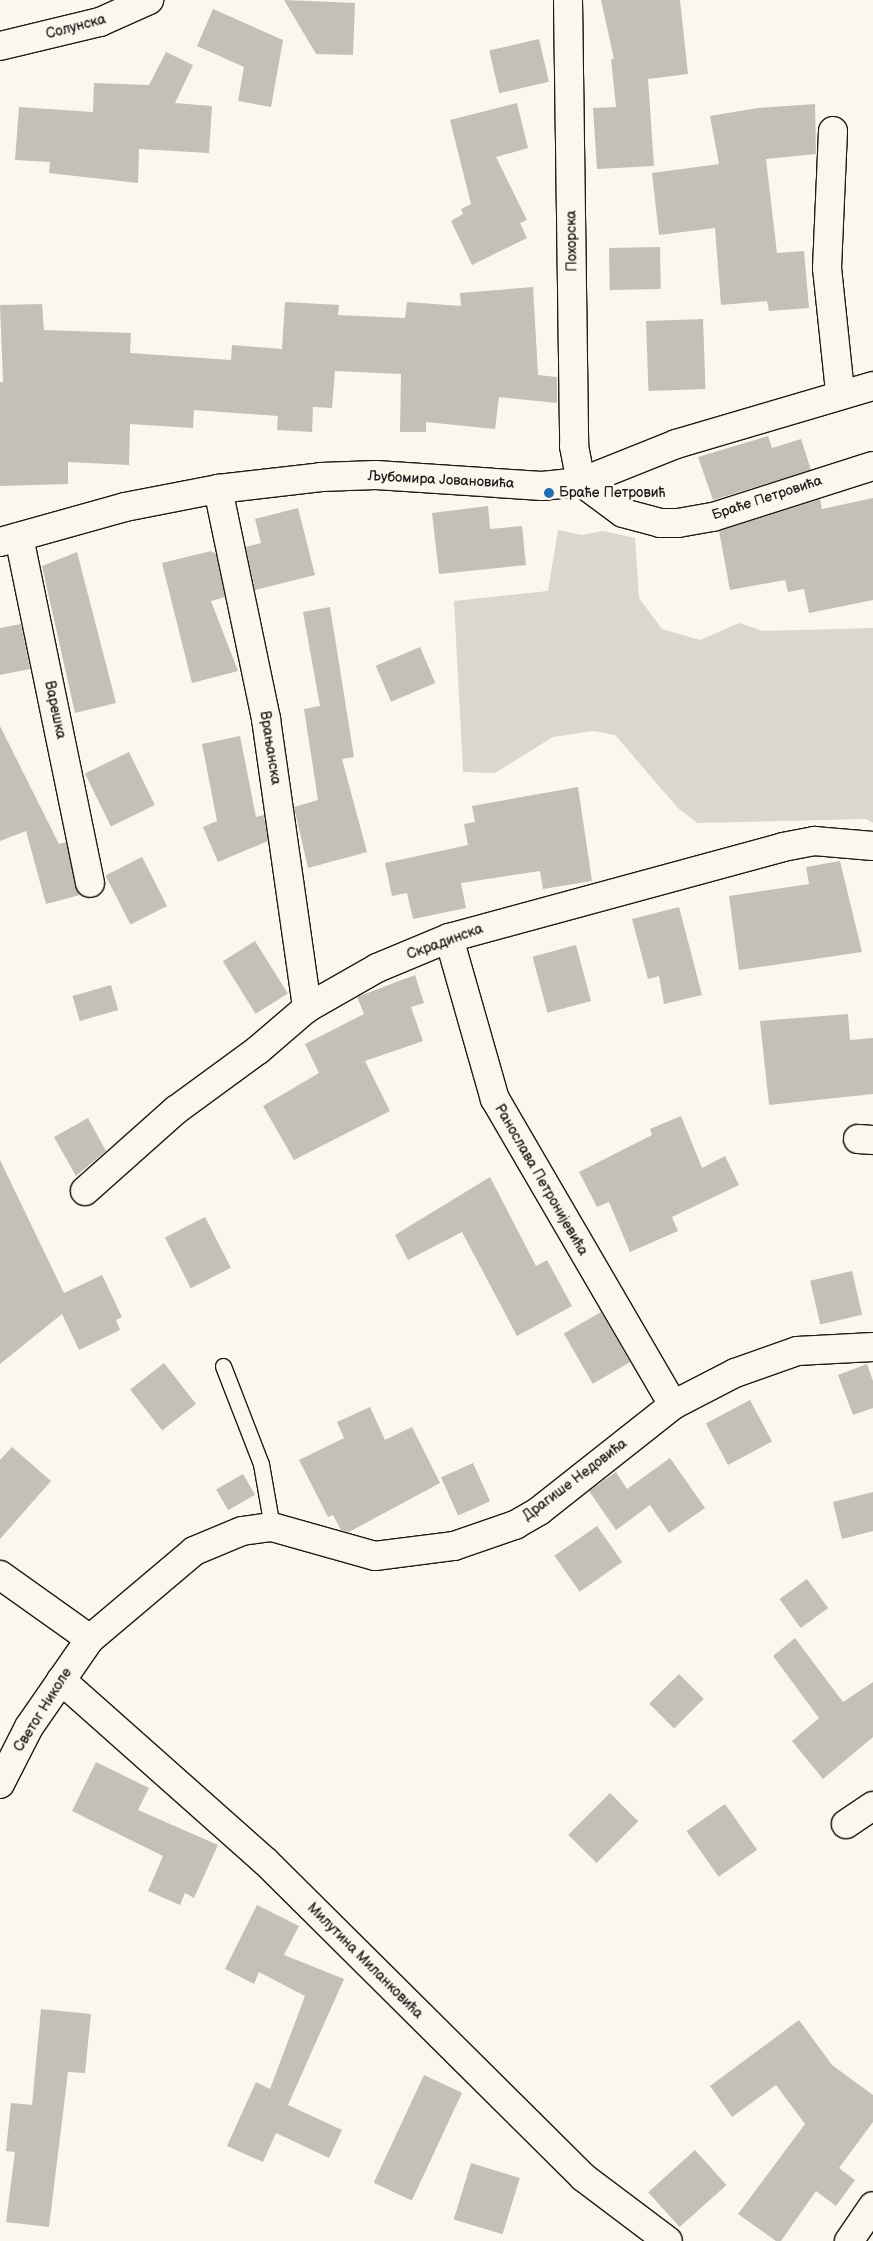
<!DOCTYPE html>
<html>
<head>
<meta charset="utf-8">
<style>
  body { margin:0 }
  #map { position:relative; width:873px; height:2241px; overflow:hidden; background:#fbf7ec; font-family:"Balsamiq Sans",sans-serif }
  div>[style] { position:absolute }
  .green>* { inset:0; background:#dad7ce }
  .building>* { inset:0; background:#c3c0b8; transform-origin:0 0 }
  .roads { filter:drop-shadow(1px 0 #1c1c1c) drop-shadow(-1px 0 #1c1c1c) drop-shadow(0 1px #1c1c1c) drop-shadow(0 -1px #1c1c1c) }
  .service>* { height:15px; margin:-7.5px; padding:0 7.5px; transform-origin:7.5px; border-radius:7.5px; background:#fbf7ec }
  .minor>* { height:28px; margin:-14px; padding:0 14px; transform-origin:14px; border-radius:14px; background:#fbf7ec }
  .tertiary>* { height:28px; margin:-14px; padding:0 14px; transform-origin:14px; border-radius:14px; background:#fbf7ec }
  .dots>* { width:14px; height:14px; translate:-50% -50%; box-sizing:border-box; border:2px solid #fbf7ec; border-radius:50% }
  span { translate:-50% -50%; white-space:nowrap; text-align:center; line-height:1.15; -webkit-text-stroke:5px #fbf7ec; paint-order:stroke }
  .street-label { font-size:14px; color:#1c1c1c }
  .poi-label { font-size:14px; color:#1c1c1c }
  .left { translate:0 -50%; text-align:left }
</style>
</head>
<body>
<div id="map">
  <div class="green">
    <div style="clip-path:polygon(558px 530px,582px 535px,603px 531px,635px 538px,639px 598px,662px 629px,700px 640px,739px 623px,763px 631px,873px 628px,873px 823px,866px 819px,697px 823px,678px 808px,615px 735px,593px 731px,553px 737px,495px 773px,463px 772px,454px 601px,548px 591px)"></div>
  </div>
  <div class="building">
    <div style="clip-path:polygon(284px 0,355px 3px,353px 55px,316px 54px)"></div>
    <div style="clip-path:polygon(601px 0,680px 0,688px 74px,648px 79px,654px 166px,597px 169px,593px 108px,616px 107px,611px 59px,614px 59px)"></div>
    <div style="clip-path:polygon(213px 9px,283px 40px,271px 107px,238px 101px,244px 67px,197px 46px)"></div>
    <div style="left:539px;top:39px;width:44px;height:51px;rotate:77deg"></div>
    <div style="clip-path:polygon(166px 52px,193px 65px,175px 103px,212px 106px,209px 153px,139px 149px,138px 183px,49px 173px,50px 162px,15px 160px,19px 107px,93px 112px,94px 83px,149px 85px)"></div>
    <div style="clip-path:polygon(517px 103px,528px 148px,496px 157px,527px 220px,520px 223px,527px 238px,472px 265px,451px 221px,463px 214px,461px 209px,471px 204px,450px 120px)"></div>
    <div style="clip-path:polygon(815px 104px,816px 154px,766px 159px,777px 253px,804px 251px,809px 308px,769px 311px,767px 301px,721px 305px,715px 228px,659px 235px,652px 173px,719px 164px,710px 116px,758px 108px)"></div>
    <div style="left:660px;top:247px;width:42px;height:51px;rotate:89deg"></div>
    <div style="clip-path:polygon(533px 287px,538px 375px,557px 377px,557px 403px,499px 397px,495px 429px,426px 422px,426px 432px,400px 432px,401px 374px,335px 371px,332px 408px,313px 407px,312px 432px,277px 430px,278px 416px,194px 410px,193px 428px,130px 424px,129px 465px,68px 462px,68px 484px,0 486px,0 382px,3px 382px,0 305px,42px 304px,44px 330px,131px 333px,130px 353px,231px 360px,232px 345px,282px 349px,285px 302px,339px 305px,338px 315px,405px 318px,407px 302px,461px 306px,460px 293px)"></div>
    <div style="left:703px;top:319px;width:70px;height:57px;rotate:88deg"></div>
    <div style="clip-path:polygon(768px 436px,772px 448px,801px 439px,811px 470px,713px 500px,698px 457px)"></div>
    <div style="clip-path:polygon(873px 498px,873px 600px,809px 613px,804px 589px,788px 592px,785px 580px,730px 590px,719px 531px,820px 499px,822px 509px)"></div>
    <div style="clip-path:polygon(488px 506px,490px 529px,522px 526px,526px 565px,439px 574px,432px 513px)"></div>
    <div style="clip-path:polygon(298px 508px,315px 575px,255px 590px,246px 547px,261px 543px,255px 519px)"></div>
    <div style="clip-path:polygon(211px 551px,216px 554px,225px 597px,211px 601px,238px 671px,192px 683px,162px 563px)"></div>
    <div style="clip-path:polygon(77px 552px,116px 703px,75px 713px,42px 566px)"></div>
    <div style="clip-path:polygon(330px 607px,354px 757px,342px 759px,367px 852px,308px 868px,294px 807px,318px 800px,304px 709px,320px 706px,303px 612px)"></div>
    <div style="clip-path:polygon(21px 624px,30px 669px,0 675px,0 628px)"></div>
    <div style="left:420px;top:647px;width:39px;height:48px;rotate:67deg"></div>
    <div style="clip-path:polygon(0 726px,59px 844px,66px 842px,80px 895px,46px 904px,26px 831px,0 841px)"></div>
    <div style="clip-path:polygon(240px 736px,256px 817px,264px 815px,268px 841px,218px 862px,203px 827px,217px 821px,202px 744px)"></div>
    <div style="left:129px;top:752px;width:59px;height:49px;rotate:64deg"></div>
    <div style="clip-path:polygon(578px 787px,592px 881px,543px 889px,540px 871px,461px 883px,466px 908px,413px 919px,407px 893px,392px 896px,385px 863px,468px 845px,464px 824px,475px 822px,472px 806px)"></div>
    <div style="left:142px;top:857px;width:55px;height:41px;rotate:63deg"></div>
    <div style="clip-path:polygon(840px 861px,862px 952px,739px 970px,729px 896px,809px 884px,806px 867px)"></div>
    <div style="clip-path:polygon(679px 907px,702px 995px,664px 1004px,659px 976px,648px 979px,632px 919px)"></div>
    <div style="left:255px;top:941px;width:62px;height:38px;rotate:58deg"></div>
    <div style="left:576px;top:945px;width:58px;height:45px;rotate:75deg"></div>
    <div style="clip-path:polygon(415px 975px,424px 1003px,411px 1007px,423px 1041px,365px 1061px,390px 1111px,294px 1160px,263px 1106px,319px 1073px,305px 1044px,364px 1014px,357px 997px)"></div>
    <div style="left:111px;top:985px;width:26px;height:40px;rotate:74deg"></div>
    <div style="clip-path:polygon(848px 1014px,850px 1040px,873px 1038px,873px 1094px,769px 1105px,760px 1021px)"></div>
    <div style="clip-path:polygon(681px 1116px,702px 1168px,725px 1156px,739px 1185px,672px 1217px,678px 1231px,630px 1252px,609px 1202px,597px 1207px,579px 1172px,652px 1135px,650px 1129px)"></div>
    <div style="clip-path:polygon(88px 1118px,106px 1151px,76px 1176px,54px 1137px)"></div>
    <div style="clip-path:polygon(0 1160px,64px 1293px,102px 1275px,122px 1317px,116px 1320px,120px 1330px,79px 1350px,62px 1314px,0 1364px)"></div>
    <div style="clip-path:polygon(490px 1177px,536px 1266px,547px 1260px,572px 1306px,517px 1336px,462px 1232px,408px 1260px,395px 1235px)"></div>
    <div style="left:205px;top:1217px;width:57px;height:45px;rotate:63deg"></div>
    <div style="left:852px;top:1271px;width:45px;height:43px;rotate:77deg"></div>
    <div style="left:601px;top:1312px;width:58px;height:43px;rotate:60deg"></div>
    <div style="left:164px;top:1363px;width:52px;height:43px;rotate:52deg"></div>
    <div style="clip-path:polygon(867px 1364px,873px 1381px,873px 1408px,853px 1415px,838px 1375px)"></div>
    <div style="left:750px;top:1400px;width:47px;height:50px;rotate:62deg"></div>
    <div style="clip-path:polygon(370px 1407px,385px 1440px,412px 1427px,440px 1483px,349px 1532px,341px 1530px,333px 1515px,328px 1517px,299px 1460px,344px 1438px,337px 1422px)"></div>
    <div style="clip-path:polygon(12px 1447px,51px 1481px,0 1539px,0 1460px)"></div>
    <div style="clip-path:polygon(670px 1458px,705px 1508px,669px 1533px,650px 1505px,616px 1530px,589px 1491px,616px 1472px,627px 1489px)"></div>
    <div style="left:473px;top:1463px;width:42px;height:35px;rotate:66deg"></div>
    <div style="left:243px;top:1474px;width:24px;height:31px;rotate:60deg"></div>
    <div style="clip-path:polygon(873px 1492px,873px 1531px,842px 1539px,833px 1502px)"></div>
    <div style="left:597px;top:1526px;width:44px;height:52px;rotate:55deg"></div>
    <div style="left:807px;top:1579px;width:36px;height:34px;rotate:54deg"></div>
    <div style="clip-path:polygon(795px 1638px,843px 1702px,873px 1682px,873px 1737px,823px 1779px,792px 1741px,819px 1718px,773px 1656px)"></div>
    <div style="left:679px;top:1674px;width:35px;height:42px;rotate:45deg"></div>
    <div style="clip-path:polygon(96px 1762px,149px 1788px,138px 1810px,218px 1845px,194px 1898px,185px 1893px,180px 1905px,148px 1891px,163px 1856px,72px 1811px)"></div>
    <div style="left:610px;top:1793px;width:40px;height:59px;rotate:45deg"></div>
    <div style="left:725px;top:1804px;width:56px;height:47px;rotate:55deg"></div>
    <div style="clip-path:polygon(257px 1905px,299px 1926px,284px 1955px,344px 1979px,288px 2105px,342px 2130px,329px 2158px,276px 2133px,263px 2162px,227px 2146px,256px 2082px,270px 2089px,305px 1996px,259px 1972px,254px 1984px,225px 1969px)"></div>
    <div style="clip-path:polygon(41px 2009px,91px 2014px,85px 2073px,68px 2072px,49px 2227px,6px 2222px,15px 2152px,6px 2151px,11px 2103px,32px 2105px)"></div>
    <div style="clip-path:polygon(799px 2020px,832px 2065px,873px 2095px,873px 2122px,839px 2168px,855px 2180px,836px 2206px,816px 2191px,781px 2241px,776px 2241px,738px 2214px,805px 2124px,776px 2085px,732px 2117px,710px 2086px)"></div>
    <div style="left:424px;top:2075px;width:42px;height:119px;rotate:25deg"></div>
    <div style="left:695px;top:2150px;width:47px;height:63px;rotate:48deg"></div>
    <div style="left:471px;top:2163px;width:51px;height:59px;rotate:17deg"></div>
  </div>
  <div class="roads">
    <div class="service">
      <div style="left:223px;top:1366px;width:105px;rotate:68.8deg"></div>
      <div style="left:261px;top:1464px;width:64px;rotate:80.1deg"></div>
    </div>
    <div class="minor">
      <div style="left:568px;top:0;width:446px;rotate:89.2deg"></div>
      <div style="left:574px;top:446px;width:37px;rotate:79deg"></div>
      <div style="left:581px;top:482px;width:52px;rotate:36.4deg"></div>
      <div style="left:623px;top:513px;width:38px;rotate:15deg"></div>
      <div style="left:660px;top:523px;width:18px"></div>
      <div style="left:678px;top:523px;width:36px;rotate:-10deg"></div>
      <div style="left:713px;top:517px;width:168px;rotate:-17.7deg"></div>
      <div style="left:0;top:46px;width:103px;rotate:-13.5deg"></div>
      <div style="left:100px;top:22px;width:54px;rotate:-24.2deg"></div>
      <div style="left:833px;top:131px;width:137px;rotate:92.5deg"></div>
      <div style="left:827px;top:268px;width:125px;rotate:84deg"></div>
      <div style="left:218px;top:489px;width:235px;rotate:78.2deg"></div>
      <div style="left:266px;top:719px;width:292px;rotate:81.9deg"></div>
      <div style="left:19px;top:537px;width:353px;rotate:78.4deg"></div>
      <div style="left:449px;top:938px;width:167px;rotate:74.1deg"></div>
      <div style="left:495px;top:1099px;width:354px;rotate:59.8deg"></div>
      <div style="left:858px;top:1139px;width:15px;rotate:4deg"></div>
      <div style="left:85px;top:1191px;width:122px;rotate:-41.7deg"></div>
      <div style="left:176px;top:1110px;width:102px;rotate:-36.2deg"></div>
      <div style="left:258px;top:1050px;width:65px;rotate:-40.6deg"></div>
      <div style="left:307px;top:1008px;width:81px;rotate:-29.7deg"></div>
      <div style="left:377px;top:968px;width:78px;rotate:-22.6deg"></div>
      <div style="left:449px;top:938px;width:346px;rotate:-15.2deg"></div>
      <div style="left:783px;top:847px;width:32px;rotate:-11deg"></div>
      <div style="left:814px;top:841px;width:59px;rotate:4.8deg"></div>
      <div style="left:0;top:1575px;width:110px;rotate:35.4deg"></div>
      <div style="left:61px;top:1680px;width:274px;rotate:41.6deg"></div>
      <div style="left:266px;top:1862px;width:447px;rotate:44.8deg"></div>
      <div style="left:583px;top:2177px;width:106px;rotate:37deg"></div>
      <div style="left:0;top:1784px;width:64px;rotate:-63deg"></div>
      <div style="left:29px;top:1727px;width:107px;rotate:-55.3deg"></div>
      <div style="left:90px;top:1639px;width:136px;rotate:-40.2deg"></div>
      <div style="left:194px;top:1551px;width:52px;rotate:-22.6deg"></div>
      <div style="left:242px;top:1531px;width:30px;rotate:-8deg"></div>
      <div style="left:272px;top:1527px;width:107px;rotate:15.7deg"></div>
      <div style="left:375px;top:1556px;width:80px;rotate:-7.2deg"></div>
      <div style="left:454px;top:1546px;width:65px;rotate:-19deg"></div>
      <div style="left:515px;top:1525px;width:28px;rotate:-30deg"></div>
      <div style="left:539px;top:1511px;width:171px;rotate:-38.3deg"></div>
      <div style="left:673px;top:1405px;width:70px;rotate:-27.3deg"></div>
      <div style="left:735px;top:1373px;width:66px;rotate:-19.5deg"></div>
      <div style="left:797px;top:1351px;width:76px;rotate:-3deg"></div>
      <div style="left:846px;top:1824px;width:32px;rotate:-34deg"></div>
      <div style="left:849px;top:2241px;width:42px;rotate:-55.6deg"></div>
    </div>
    <div class="tertiary">
      <div style="left:0;top:542px;width:130px;rotate:-15.6deg"></div>
      <div style="left:125px;top:507px;width:95px;rotate:-11deg"></div>
      <div style="left:218px;top:489px;width:104px;rotate:-6.6deg"></div>
      <div style="left:321px;top:477px;width:55px;rotate:-2.1deg"></div>
      <div style="left:376px;top:475px;width:166px;rotate:3.8deg"></div>
      <div style="left:542px;top:486px;width:39px;rotate:-6deg"></div>
      <div style="left:581px;top:482px;width:102px;rotate:-21.8deg"></div>
      <div style="left:676px;top:444px;width:205px;rotate:-16.4deg"></div>
    </div>
  </div>
  <div class="dots">
    <div style="left:549px;top:493px;background:#1f6fb2"></div>
  </div>
  <div class="street-label">
    <span style="left:76px;top:27px;rotate:-15deg">Солунска</span>
    <span style="left:572px;top:241px;rotate:-91deg">Похорска</span>
    <span style="left:441px;top:480px;rotate:3deg">Љубомира Јовановића</span>
    <span style="left:767px;top:498px;rotate:-18deg">Браће Петровића</span>
    <span style="left:55px;top:710px;rotate:78deg">Варешка</span>
    <span style="left:270px;top:748px;rotate:81deg">Врањанска</span>
    <span style="left:445px;top:942px;rotate:-20deg">Скрадинска</span>
    <span style="left:541px;top:1180px;rotate:60deg">Ранослава Петронијевића</span>
    <span style="left:575px;top:1480px;rotate:-37deg">Драгише Недовића</span>
    <span style="left:43px;top:1710px;rotate:-58deg">Светог Николе</span>
    <span style="left:365px;top:1961px;rotate:45deg">Милутина Миланковића</span>
  </div>
  <div class="poi-label">
    <span class="left" style="left:559px;top:493px">Браће Петровић</span>
  </div>
</div>
</body>
</html>
